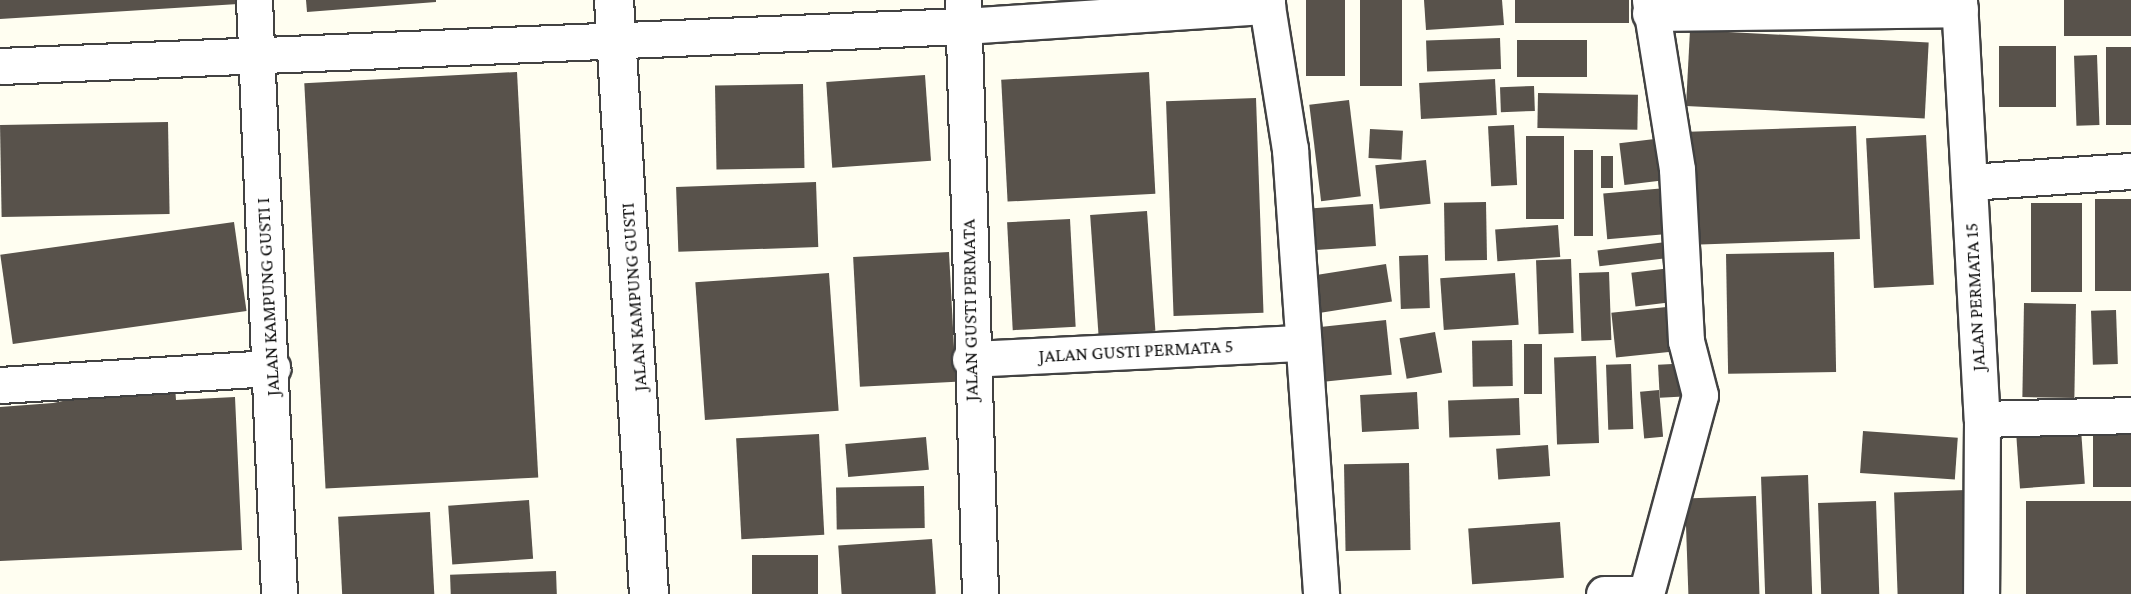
<!DOCTYPE html>
<html>
<head>
<meta charset="utf-8">
<style>
  body { margin:0 }
  #map { position:relative; width:2131px; height:594px; overflow:hidden; background:#fffef1; font-family:"Crimson Pro",serif }
  div>[style] { position:absolute }
  .building>* { inset:0; background:#58524b; transform-origin:0 0 }
  .roads { filter:drop-shadow(2px 0 #424242) drop-shadow(-2px 0 #424242) drop-shadow(0 2px #424242) drop-shadow(0 -2px #424242) }
  .minor>* { height:35px; margin:-17.5px; padding:0 17.5px; transform-origin:17.5px; border-radius:17.5px; background:#fff }
  .tertiary>* { height:38px; margin:-19px; padding:0 19px; transform-origin:19px; border-radius:19px; background:#fff }
  span { translate:-50% -50%; white-space:nowrap; text-align:center; line-height:1.15; -webkit-text-stroke:7px #fff; paint-order:stroke }
  .street-label { font-size:19px; color:#0f0f0f }
</style>
</head>
<body>
<div id="map">
  <div class="building">
    <div style="clip-path:polygon(0 0,238px 0,238px 4px,0 19px)"></div>
    <div style="clip-path:polygon(306px 0,436px 0,436px 2px,307px 12px)"></div>
    <div style="left:1306px;top:0;width:39px;height:76px"></div>
    <div style="left:1360px;top:0;width:42px;height:86px"></div>
    <div style="clip-path:polygon(1424px 0,1502px 0,1504px 25px,1426px 30px)"></div>
    <div style="left:1515px;top:0;width:114px;height:23px"></div>
    <div style="left:2064px;top:0;width:67px;height:36px"></div>
    <div style="left:1690px;top:30px;width:239px;height:76px;rotate:3deg"></div>
    <div style="left:1500px;top:38px;width:31px;height:74px;rotate:88deg"></div>
    <div style="left:1517px;top:40px;width:70px;height:37px"></div>
    <div style="left:1999px;top:46px;width:57px;height:61px"></div>
    <div style="left:2131px;top:47px;width:78px;height:25px;rotate:90deg"></div>
    <div style="left:2097px;top:55px;width:70px;height:23px;rotate:88deg"></div>
    <div style="left:517px;top:72px;width:406px;height:213px;rotate:87deg"></div>
    <div style="left:1149px;top:72px;width:122px;height:148px;rotate:87deg"></div>
    <div style="left:925px;top:75px;width:86px;height:99px;rotate:86deg"></div>
    <div style="left:1495px;top:79px;width:36px;height:76px;rotate:87deg"></div>
    <div style="left:803px;top:84px;width:84px;height:88px;rotate:89deg"></div>
    <div style="left:1534px;top:86px;width:25px;height:34px;rotate:88deg"></div>
    <div style="left:1538px;top:93px;width:100px;height:35px;rotate:1deg"></div>
    <div style="left:1256px;top:98px;width:215px;height:90px;rotate:88deg"></div>
    <div style="left:1349px;top:100px;width:97px;height:40px;rotate:83deg"></div>
    <div style="left:168px;top:122px;width:92px;height:168px;rotate:89deg"></div>
    <div style="left:1514px;top:125px;width:60px;height:26px;rotate:87deg"></div>
    <div style="left:1856px;top:126px;width:113px;height:167px;rotate:88deg"></div>
    <div style="left:1370px;top:129px;width:33px;height:29px;rotate:3deg"></div>
    <div style="left:1926px;top:135px;width:150px;height:60px;rotate:87deg"></div>
    <div style="left:1526px;top:136px;width:38px;height:83px"></div>
    <div style="left:1663px;top:138px;width:42px;height:44px;rotate:83deg"></div>
    <div style="left:1574px;top:150px;width:19px;height:86px"></div>
    <div style="left:1601px;top:156px;width:12px;height:32px"></div>
    <div style="left:1426px;top:160px;width:44px;height:51px;rotate:84deg"></div>
    <div style="left:816px;top:182px;width:65px;height:140px;rotate:88deg"></div>
    <div style="left:1666px;top:188px;width:46px;height:63px;rotate:85deg"></div>
    <div style="left:2131px;top:199px;width:92px;height:36px;rotate:90deg"></div>
    <div style="left:1486px;top:202px;width:58px;height:42px;rotate:89deg"></div>
    <div style="left:2031px;top:203px;width:51px;height:89px"></div>
    <div style="left:1373px;top:204px;width:42px;height:60px;rotate:86deg"></div>
    <div style="left:1147px;top:211px;width:120px;height:57px;rotate:86deg"></div>
    <div style="left:1070px;top:219px;width:108px;height:63px;rotate:87deg"></div>
    <div style="left:234px;top:222px;width:90px;height:236px;rotate:82deg"></div>
    <div style="left:1558px;top:225px;width:32px;height:63px;rotate:86deg"></div>
    <div style="left:1666px;top:242px;width:16px;height:69px;rotate:83deg"></div>
    <div style="left:949px;top:252px;width:130px;height:96px;rotate:87deg"></div>
    <div style="left:1834px;top:252px;width:120px;height:108px;rotate:89deg"></div>
    <div style="left:1428px;top:255px;width:53px;height:29px;rotate:88deg"></div>
    <div style="left:1571px;top:259px;width:74px;height:35px;rotate:88deg"></div>
    <div style="left:1386px;top:264px;width:38px;height:77px;rotate:81deg"></div>
    <div style="left:1679px;top:267px;width:34px;height:48px;rotate:83deg"></div>
    <div style="left:1609px;top:272px;width:68px;height:30px;rotate:88deg"></div>
    <div style="left:829px;top:273px;width:138px;height:134px;rotate:86deg"></div>
    <div style="left:1515px;top:273px;width:52px;height:75px;rotate:86deg"></div>
    <div style="left:2024px;top:303px;width:52px;height:94px;rotate:1deg"></div>
    <div style="left:1676px;top:306px;width:45px;height:65px;rotate:84deg"></div>
    <div style="left:2116px;top:310px;width:54px;height:25px;rotate:88deg"></div>
    <div style="left:1386px;top:320px;width:55px;height:71px;rotate:84deg"></div>
    <div style="left:1435px;top:332px;width:41px;height:36px;rotate:80deg"></div>
    <div style="left:1512px;top:340px;width:46px;height:40px;rotate:89deg"></div>
    <div style="left:1524px;top:344px;width:18px;height:50px"></div>
    <div style="left:1596px;top:356px;width:87px;height:42px;rotate:88deg"></div>
    <div style="left:1691px;top:363px;width:33px;height:33px;rotate:87deg"></div>
    <div style="left:1631px;top:364px;width:65px;height:25px;rotate:88deg"></div>
    <div style="clip-path:polygon(175px 386px,176px 400px,235px 397px,242px 550px,0 561px,0 407px,53px 403px,126px 388px)"></div>
    <div style="left:1659px;top:390px;width:47px;height:19px;rotate:85deg"></div>
    <div style="left:1417px;top:392px;width:37px;height:57px;rotate:87deg"></div>
    <div style="left:1519px;top:398px;width:37px;height:71px;rotate:88deg"></div>
    <div style="left:2131px;top:428px;width:59px;height:38px;rotate:90deg"></div>
    <div style="left:2081px;top:429px;width:55px;height:65px;rotate:86deg"></div>
    <div style="left:1863px;top:431px;width:95px;height:42px;rotate:4deg"></div>
    <div style="left:819px;top:434px;width:101px;height:83px;rotate:87deg"></div>
    <div style="left:926px;top:437px;width:33px;height:81px;rotate:85deg"></div>
    <div style="left:1548px;top:445px;width:31px;height:52px;rotate:86deg"></div>
    <div style="left:1409px;top:463px;width:87px;height:65px;rotate:89deg"></div>
    <div style="left:1808px;top:475px;width:119px;height:47px;rotate:88deg"></div>
    <div style="left:924px;top:486px;width:42px;height:88px;rotate:89deg"></div>
    <div style="left:1966px;top:490px;width:104px;height:72px;rotate:88deg"></div>
    <div style="left:1756px;top:496px;width:98px;height:71px;rotate:88deg"></div>
    <div style="left:529px;top:500px;width:59px;height:81px;rotate:86deg"></div>
    <div style="left:1876px;top:501px;width:93px;height:58px;rotate:88deg"></div>
    <div style="left:2131px;top:501px;width:93px;height:105px;rotate:90deg"></div>
    <div style="left:430px;top:512px;width:82px;height:92px;rotate:87deg"></div>
    <div style="left:1560px;top:522px;width:56px;height:92px;rotate:86deg"></div>
    <div style="left:932px;top:539px;width:55px;height:94px;rotate:86deg"></div>
    <div style="left:752px;top:555px;width:66px;height:39px"></div>
    <div style="left:556px;top:571px;width:23px;height:106px;rotate:88deg"></div>
  </div>
  <div class="roads">
    <div class="minor">
      <div style="left:254px;top:0;width:595px;rotate:87.59deg"></div>
      <div style="left:963px;top:0;width:594px;rotate:88.36deg"></div>
      <div style="left:1959px;top:0;width:420px;rotate:86.9deg"></div>
      <div style="left:1982px;top:419px;width:175px;rotate:90.3deg"></div>
      <div style="left:1267px;top:6px;width:145px;rotate:80.9deg"></div>
      <div style="left:1290px;top:149px;width:446px;rotate:86deg"></div>
      <div style="left:1650px;top:13px;width:310px;rotate:-0.7deg"></div>
      <div style="left:0;top:66px;width:965px;rotate:-2.38deg"></div>
      <div style="left:964px;top:26px;width:304px;rotate:-3.8deg"></div>
      <div style="left:1267px;top:6px;width:6px;rotate:-90deg"></div>
      <div style="left:1969px;top:182px;width:162px;rotate:-3.9deg"></div>
      <div style="left:970px;top:359px;width:332px;rotate:-2.8deg"></div>
      <div style="left:0;top:385px;width:273px;rotate:-3.6deg"></div>
      <div style="left:1982px;top:419px;width:149px;rotate:-1.5deg"></div>
      <div style="left:1604px;top:594px;width:36px"></div>
      <div style="left:1646px;top:594px;width:206px;rotate:-74.8deg"></div>
      <div style="left:1700px;top:395px;width:56px;rotate:-104.5deg"></div>
      <div style="left:1686px;top:341px;width:172px;rotate:-93deg"></div>
      <div style="left:1677px;top:169px;width:171px;rotate:-99.1deg"></div>
    </div>
    <div class="tertiary">
      <div style="left:614px;top:0;width:595px;rotate:86.63deg"></div>
    </div>
  </div>
  <div class="street-label">
    <span style="left:268px;top:297px;rotate:-93deg">JALAN KAMPUNG GUSTI I</span>
    <span style="left:634px;top:297px;rotate:-94deg">JALAN KAMPUNG GUSTI</span>
    <span style="left:1975px;top:297px;rotate:-93deg">JALAN PERMATA 15</span>
    <span style="left:970px;top:310px;rotate:-91deg">JALAN GUSTI PERMATA</span>
    <span style="left:1136px;top:351px;rotate:-3deg">JALAN GUSTI PERMATA 5</span>
  </div>
</div>
</body>
</html>
